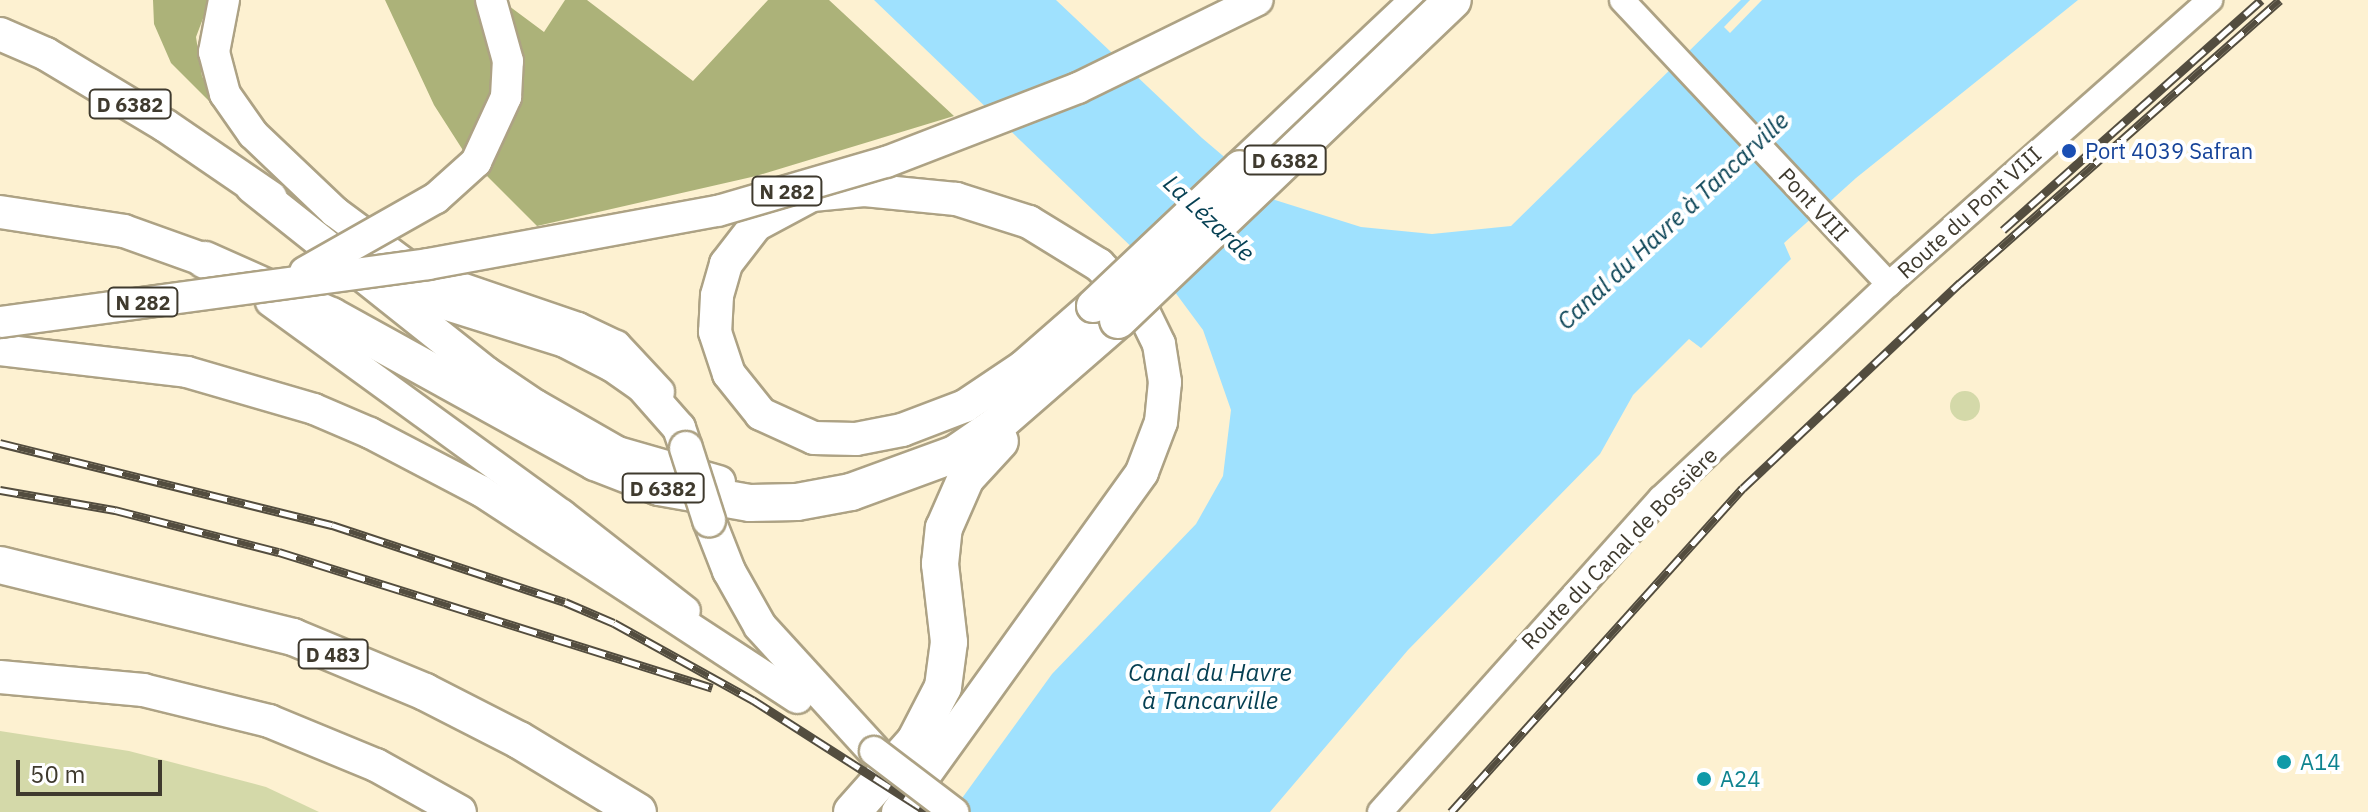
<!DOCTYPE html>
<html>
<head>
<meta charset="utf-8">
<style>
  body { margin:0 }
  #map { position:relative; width:2368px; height:812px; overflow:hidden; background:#fdf1d1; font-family:"IBM Plex Sans",sans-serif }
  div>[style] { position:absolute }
  .green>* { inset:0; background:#d4d9a9 }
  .round { border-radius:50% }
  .forest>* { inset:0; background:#acb279 }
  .water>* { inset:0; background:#9fe1fe }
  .pier>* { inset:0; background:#fdf1d1 }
  .roads { filter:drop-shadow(2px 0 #ada284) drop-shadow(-2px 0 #ada284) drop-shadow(0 2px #ada284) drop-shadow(0 -2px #ada284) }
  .tertiary>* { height:24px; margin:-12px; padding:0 12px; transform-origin:12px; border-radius:12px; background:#fff }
  .secondary>* { height:28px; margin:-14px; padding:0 14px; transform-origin:14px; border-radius:14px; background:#fff }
  .primary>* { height:30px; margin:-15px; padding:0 15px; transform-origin:15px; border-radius:15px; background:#fff }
  .trunk>* { height:32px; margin:-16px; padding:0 16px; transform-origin:16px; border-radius:16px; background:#fff }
  .motorway>* { height:36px; margin:-18px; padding:0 18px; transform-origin:18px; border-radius:18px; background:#fff }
  .rail>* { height:9px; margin-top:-4.5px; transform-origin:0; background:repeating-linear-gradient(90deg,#fff 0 18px,#534d3f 0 36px); box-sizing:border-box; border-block:2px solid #534d3f }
  .bridges { filter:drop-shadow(2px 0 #ada284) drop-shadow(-2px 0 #ada284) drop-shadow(0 2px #ada284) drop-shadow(0 -2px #ada284) }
  .secondary-bridge>* { height:28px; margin:-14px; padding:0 14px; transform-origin:14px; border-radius:14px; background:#fff }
  .primary-bridge>* { height:30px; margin:-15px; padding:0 15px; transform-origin:15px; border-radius:15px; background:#fff }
  .trunk-bridge>* { height:32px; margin:-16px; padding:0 16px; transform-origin:16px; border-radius:16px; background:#fff }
  .motorway-bridge>* { height:36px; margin:-18px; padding:0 18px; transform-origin:18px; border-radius:18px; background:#fff }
  .dots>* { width:22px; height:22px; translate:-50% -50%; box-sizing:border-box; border:4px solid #fff; border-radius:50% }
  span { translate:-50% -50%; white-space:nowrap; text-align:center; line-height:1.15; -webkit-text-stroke:8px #fff; paint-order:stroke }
  .shield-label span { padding:2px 6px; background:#fff; border:2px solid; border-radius:6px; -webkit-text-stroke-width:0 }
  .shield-label { font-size:20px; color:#3f3a2e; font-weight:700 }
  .transit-label { font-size:22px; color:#164399 }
  .left { translate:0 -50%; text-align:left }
  .street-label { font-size:22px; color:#3f3a2e }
  .culture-label { font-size:22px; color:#0d838f }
  .water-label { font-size:24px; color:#043f52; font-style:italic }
  .scale { position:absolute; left:16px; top:760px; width:146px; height:36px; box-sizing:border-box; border:4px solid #3f3a2e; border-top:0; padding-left:10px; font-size:24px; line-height:28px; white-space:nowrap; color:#3f3a2e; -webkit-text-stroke:6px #fff; paint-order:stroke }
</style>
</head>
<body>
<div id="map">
  <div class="green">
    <div class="round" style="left:1950px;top:391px;width:30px;height:30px"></div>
    <div style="clip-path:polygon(0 731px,129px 751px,266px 787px,319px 812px,0 812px)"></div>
  </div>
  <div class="forest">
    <div style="clip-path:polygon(153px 0,210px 0,196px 37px,202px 76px,219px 111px,171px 63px,154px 24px)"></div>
    <div style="clip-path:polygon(385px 0,501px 0,544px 32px,565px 0,587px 0,693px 81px,768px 0,829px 0,954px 116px,756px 176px,537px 226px,466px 155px,434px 105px)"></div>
  </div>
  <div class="water">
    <div style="clip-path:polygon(874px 0,1056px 0,1202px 138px,1275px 200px,1361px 227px,1432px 234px,1511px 226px,1741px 0,2078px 0,1856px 178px,1784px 243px,1791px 259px,1701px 348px,1689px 339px,1633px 395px,1600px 454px,1408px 650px,1270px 812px,952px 812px,1052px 674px,1196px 524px,1223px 476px,1231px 410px,1203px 330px,1166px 280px)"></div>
  </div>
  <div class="pier">
    <div style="clip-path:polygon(1750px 0,1762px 0,1730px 33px,1724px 27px)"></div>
  </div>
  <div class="roads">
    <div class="tertiary">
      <div style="left:1622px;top:0;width:390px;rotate:46.8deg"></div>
      <div style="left:1380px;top:812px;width:421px;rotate:-48.2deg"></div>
      <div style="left:1661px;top:498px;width:313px;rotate:-43.2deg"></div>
      <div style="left:1889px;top:284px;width:429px;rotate:-41.5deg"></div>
    </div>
    <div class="secondary">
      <div style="left:270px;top:302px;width:361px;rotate:36deg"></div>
      <div style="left:562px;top:514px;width:157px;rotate:38deg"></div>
    </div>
    <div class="primary">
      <div style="left:224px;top:0;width:53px;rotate:100.9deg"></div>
      <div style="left:214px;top:52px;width:43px;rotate:75.3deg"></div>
      <div style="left:225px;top:94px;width:49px;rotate:55deg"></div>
      <div style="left:253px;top:134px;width:113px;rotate:43.6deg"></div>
      <div style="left:335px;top:212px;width:102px;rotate:36.6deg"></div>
      <div style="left:417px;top:273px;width:170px;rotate:18.9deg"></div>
      <div style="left:578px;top:328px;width:42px;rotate:25.3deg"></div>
      <div style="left:616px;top:346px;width:63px;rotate:46.9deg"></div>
      <div style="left:0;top:350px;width:188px;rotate:6.7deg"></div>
      <div style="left:187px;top:372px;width:132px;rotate:16.2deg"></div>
      <div style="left:314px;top:409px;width:61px;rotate:23.2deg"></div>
      <div style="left:370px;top:433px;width:125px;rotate:27.6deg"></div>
      <div style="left:481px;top:491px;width:378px;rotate:33.2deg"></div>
    </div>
    <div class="trunk">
      <div style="left:0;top:34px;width:50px;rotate:23.5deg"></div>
      <div style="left:46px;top:54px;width:140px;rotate:31deg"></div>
      <div style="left:166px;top:126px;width:127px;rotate:34.4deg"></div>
      <div style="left:1240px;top:167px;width:243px;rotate:-43.3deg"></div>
      <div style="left:252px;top:187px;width:299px;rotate:38.5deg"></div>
      <div style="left:486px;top:373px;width:59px;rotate:34deg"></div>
      <div style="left:535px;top:406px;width:95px;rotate:29.8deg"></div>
      <div style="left:617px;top:453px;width:106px;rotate:15.9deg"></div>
      <div style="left:0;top:212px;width:125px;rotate:8.7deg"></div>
      <div style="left:124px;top:231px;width:86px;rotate:19.7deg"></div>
      <div style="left:376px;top:267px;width:77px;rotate:27.9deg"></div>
      <div style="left:444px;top:303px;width:127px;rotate:17.4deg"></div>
      <div style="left:565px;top:341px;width:53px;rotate:27.1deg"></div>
      <div style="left:612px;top:365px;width:37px;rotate:35deg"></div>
      <div style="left:642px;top:386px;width:56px;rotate:48.6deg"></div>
      <div style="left:679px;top:428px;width:21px;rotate:71deg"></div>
      <div style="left:709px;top:520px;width:55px;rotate:68.6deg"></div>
      <div style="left:729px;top:571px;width:63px;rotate:60.6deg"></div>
      <div style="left:760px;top:626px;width:169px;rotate:47.6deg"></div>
      <div style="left:0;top:677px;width:144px;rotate:5.2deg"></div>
      <div style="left:143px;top:690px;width:130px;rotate:13.8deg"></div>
      <div style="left:269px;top:721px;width:116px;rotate:22.4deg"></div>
      <div style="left:376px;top:765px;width:96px;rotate:29.2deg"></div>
      <div style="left:898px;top:812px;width:418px;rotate:-54.3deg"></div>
      <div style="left:1142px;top:472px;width:53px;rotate:-69.2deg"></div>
      <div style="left:1161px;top:422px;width:40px;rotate:-84.3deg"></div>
      <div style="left:1165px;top:382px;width:38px;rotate:-99deg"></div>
      <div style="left:1159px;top:344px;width:37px;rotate:-116deg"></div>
      <div style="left:1143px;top:311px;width:64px;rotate:-133.7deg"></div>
      <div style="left:1099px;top:265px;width:82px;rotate:-148.4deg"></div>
      <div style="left:1029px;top:222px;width:77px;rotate:-162.5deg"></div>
      <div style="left:956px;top:199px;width:92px;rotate:-174.4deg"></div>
      <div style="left:864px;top:190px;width:52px;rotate:174.5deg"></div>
      <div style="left:812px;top:195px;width:64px;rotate:151.8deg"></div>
      <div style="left:756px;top:225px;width:49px;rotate:127.6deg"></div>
      <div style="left:726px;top:264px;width:33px;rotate:106deg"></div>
      <div style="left:717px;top:296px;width:36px;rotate:93deg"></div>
      <div style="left:715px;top:332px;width:44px;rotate:71.6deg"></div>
      <div style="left:729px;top:374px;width:51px;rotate:51.3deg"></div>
      <div style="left:761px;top:414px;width:58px;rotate:24.4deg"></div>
      <div style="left:814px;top:438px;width:42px;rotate:1.4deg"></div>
      <div style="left:856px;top:439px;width:47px;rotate:-11.1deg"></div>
      <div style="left:902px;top:430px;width:67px;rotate:-20.9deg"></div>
      <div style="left:965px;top:406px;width:70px;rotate:-33.9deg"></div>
      <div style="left:1023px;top:367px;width:93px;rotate:-41.1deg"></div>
    </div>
    <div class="motorway">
      <div style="left:205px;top:260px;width:138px;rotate:24deg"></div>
      <div style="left:331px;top:316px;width:302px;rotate:28.9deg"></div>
      <div style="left:595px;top:462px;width:69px;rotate:21.3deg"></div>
      <div style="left:659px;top:487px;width:92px;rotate:10deg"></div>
      <div style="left:750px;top:503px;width:47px;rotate:-1.2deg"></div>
      <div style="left:797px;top:502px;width:55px;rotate:-10.5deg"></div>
      <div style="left:851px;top:492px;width:111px;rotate:-20.1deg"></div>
      <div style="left:955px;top:454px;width:51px;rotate:-34.6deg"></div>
      <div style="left:997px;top:425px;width:160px;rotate:-41deg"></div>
      <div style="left:0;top:565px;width:302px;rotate:13.8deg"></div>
      <div style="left:293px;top:637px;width:143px;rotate:22.6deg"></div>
      <div style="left:425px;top:692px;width:106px;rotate:27.1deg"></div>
      <div style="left:519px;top:740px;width:139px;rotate:31.2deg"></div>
      <div style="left:852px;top:812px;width:95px;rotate:-48.4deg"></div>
      <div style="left:915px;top:741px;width:61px;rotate:-62.6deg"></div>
      <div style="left:943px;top:687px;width:45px;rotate:-82.4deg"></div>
      <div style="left:949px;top:642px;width:79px;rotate:-96.6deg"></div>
      <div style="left:940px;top:564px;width:36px;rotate:-84deg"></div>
      <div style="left:944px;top:528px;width:55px;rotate:-66.3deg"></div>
      <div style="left:966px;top:478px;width:50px;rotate:-47.4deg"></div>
    </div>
  </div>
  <div class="rail">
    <div style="left:2003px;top:230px;width:346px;rotate:-41.7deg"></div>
    <div style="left:0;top:443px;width:342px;rotate:13.9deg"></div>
    <div style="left:332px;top:525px;width:245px;rotate:18.3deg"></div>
    <div style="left:565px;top:602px;width:53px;rotate:23.2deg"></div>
    <div style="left:614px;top:623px;width:159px;rotate:29deg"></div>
    <div style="left:753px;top:700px;width:208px;rotate:32.6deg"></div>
    <div style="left:0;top:490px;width:117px;rotate:9.9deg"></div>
    <div style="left:115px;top:510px;width:169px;rotate:14.4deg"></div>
    <div style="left:279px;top:552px;width:454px;rotate:17.4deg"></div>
    <div style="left:1451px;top:812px;width:436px;rotate:-48deg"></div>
    <div style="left:1743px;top:488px;width:299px;rotate:-43.4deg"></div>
    <div style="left:1960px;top:283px;width:427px;rotate:-41.5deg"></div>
  </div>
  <div class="bridges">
    <div class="secondary-bridge">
      <div style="left:874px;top:751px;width:101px;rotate:37.3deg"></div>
    </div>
    <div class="primary-bridge">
      <div style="left:305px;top:272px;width:150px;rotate:-29.5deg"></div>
      <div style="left:436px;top:198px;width:54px;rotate:-42deg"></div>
      <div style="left:476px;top:162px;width:72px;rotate:-65.2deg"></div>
      <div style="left:506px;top:97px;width:36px;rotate:-87deg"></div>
      <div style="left:508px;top:61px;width:63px;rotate:-105.6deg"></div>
      <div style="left:0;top:322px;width:432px;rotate:-7.7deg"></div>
      <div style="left:428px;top:264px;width:295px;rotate:-10.4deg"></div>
      <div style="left:718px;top:211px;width:175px;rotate:-16.3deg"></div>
      <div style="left:886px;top:162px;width:206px;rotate:-21.1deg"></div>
      <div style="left:1078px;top:88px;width:200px;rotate:-26.1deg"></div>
    </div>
    <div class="trunk-bridge">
      <div style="left:1093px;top:306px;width:202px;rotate:-43.4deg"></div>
      <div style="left:686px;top:448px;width:76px;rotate:72.3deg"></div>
    </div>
    <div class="motorway-bridge">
      <div style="left:1118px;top:320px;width:463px;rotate:-43.7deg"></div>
    </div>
  </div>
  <div class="dots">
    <div style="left:2069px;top:151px;background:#1a4fb4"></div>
    <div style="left:2284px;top:762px;background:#0f9aa8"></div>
    <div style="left:1704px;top:779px;background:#0f9aa8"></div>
  </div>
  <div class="shield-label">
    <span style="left:130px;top:104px">D 6382</span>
    <span style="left:1285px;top:160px">D 6382</span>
    <span style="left:787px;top:191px">N 282</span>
    <span style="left:143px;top:302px">N 282</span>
    <span style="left:663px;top:488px">D 6382</span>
    <span style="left:333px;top:654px">D 483</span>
  </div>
  <div class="transit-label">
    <span class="left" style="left:2085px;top:151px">Port 4039 Safran</span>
  </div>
  <div class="street-label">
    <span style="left:1814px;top:204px;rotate:47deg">Pont VIII</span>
    <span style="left:1969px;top:212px;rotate:-42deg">Route du Pont VIII</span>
    <span style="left:1619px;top:548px;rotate:-46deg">Route du Canal de Bossière</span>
  </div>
  <div class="culture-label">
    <span class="left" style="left:2300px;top:762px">A14</span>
    <span class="left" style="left:1720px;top:779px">A24</span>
  </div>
  <div class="water-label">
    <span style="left:1209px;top:218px;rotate:43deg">La Lézarde</span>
    <span style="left:1673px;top:221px;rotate:-43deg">Canal du Havre à Tancarville</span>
    <span style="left:1210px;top:687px">Canal du Havre<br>à Tancarville</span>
  </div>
  <div class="scale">50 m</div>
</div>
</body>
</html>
